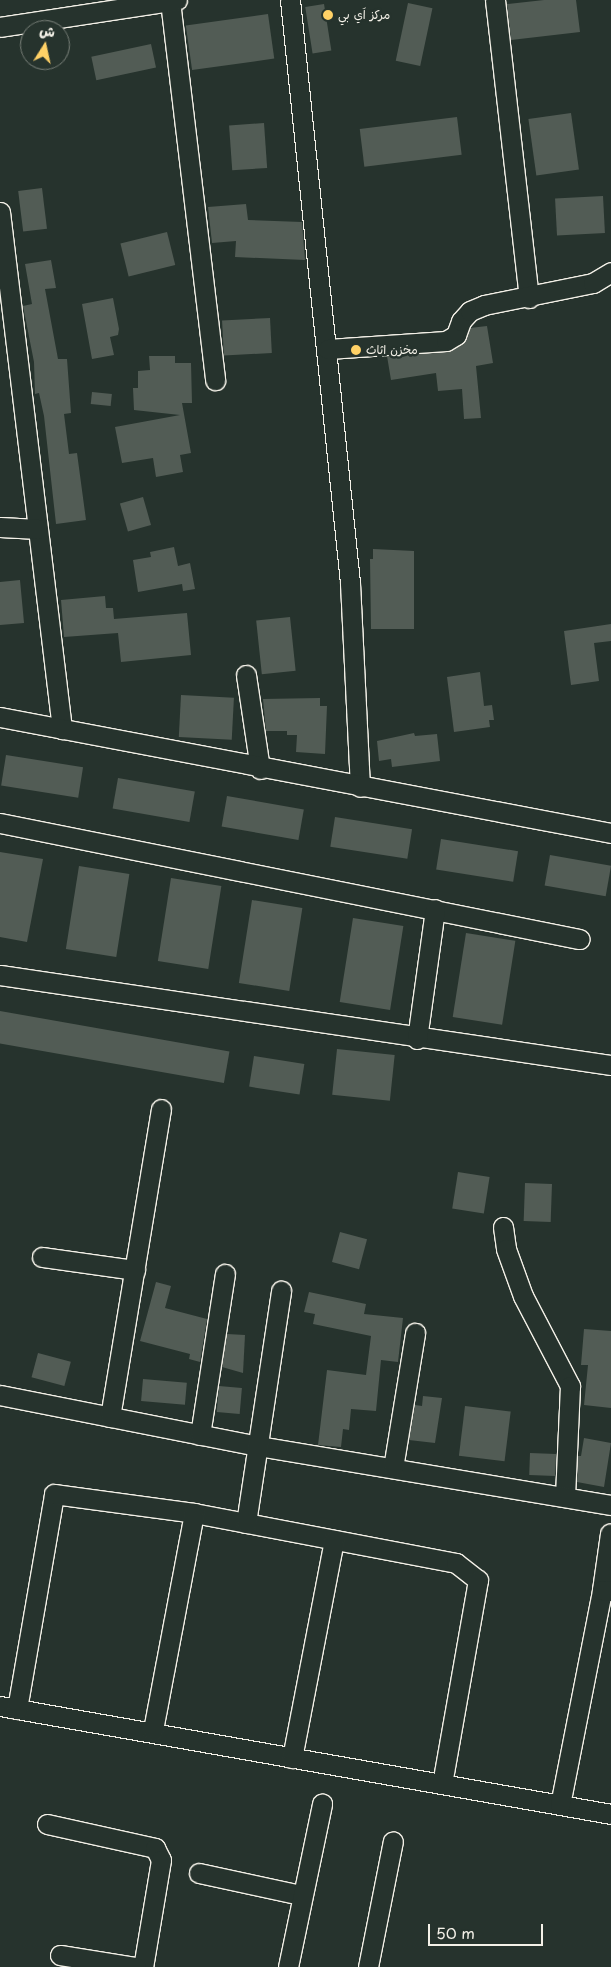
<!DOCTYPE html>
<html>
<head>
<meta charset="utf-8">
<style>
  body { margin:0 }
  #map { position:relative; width:611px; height:1967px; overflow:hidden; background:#26332d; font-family:"Playpen Sans","Playpen Sans Arabic",sans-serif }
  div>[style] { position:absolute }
  .building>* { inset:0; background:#525c55; transform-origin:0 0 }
  .roads { filter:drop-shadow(1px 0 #f4f1e8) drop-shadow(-1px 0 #f4f1e8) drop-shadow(0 1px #f4f1e8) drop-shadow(0 -1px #f4f1e8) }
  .minor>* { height:19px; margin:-9.5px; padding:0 9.5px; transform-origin:9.5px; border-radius:9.5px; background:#26332d }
  .dots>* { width:14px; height:14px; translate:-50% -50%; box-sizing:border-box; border:2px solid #26332d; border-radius:50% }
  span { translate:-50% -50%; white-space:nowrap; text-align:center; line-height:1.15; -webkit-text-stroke:5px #26332d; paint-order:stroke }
  .poi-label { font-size:12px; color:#f4f1e8 }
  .left { translate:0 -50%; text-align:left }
  .north { position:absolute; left:20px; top:20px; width:50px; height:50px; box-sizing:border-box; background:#26332d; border:1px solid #787f78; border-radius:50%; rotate:10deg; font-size:14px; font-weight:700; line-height:20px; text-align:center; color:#f4f1e8 }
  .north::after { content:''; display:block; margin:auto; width:18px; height:22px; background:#ffd166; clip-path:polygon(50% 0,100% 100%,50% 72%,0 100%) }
  .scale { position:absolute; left:428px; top:1924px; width:115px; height:22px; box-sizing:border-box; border:2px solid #f4f1e8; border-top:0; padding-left:6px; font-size:15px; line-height:18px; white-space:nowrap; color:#f4f1e8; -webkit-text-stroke:4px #26332d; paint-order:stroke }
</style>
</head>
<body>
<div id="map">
  <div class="building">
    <div style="clip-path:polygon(544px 0,576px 0,580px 32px,511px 40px,507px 4px)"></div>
    <div style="left:408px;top:3px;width:25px;height:59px;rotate:12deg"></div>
    <div style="left:324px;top:4px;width:47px;height:19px;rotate:81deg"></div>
    <div style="left:268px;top:14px;width:45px;height:83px;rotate:82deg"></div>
    <div style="left:151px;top:44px;width:24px;height:61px;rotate:78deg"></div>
    <div style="left:571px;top:113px;width:57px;height:43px;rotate:82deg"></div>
    <div style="left:457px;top:117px;width:38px;height:98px;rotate:83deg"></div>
    <div style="left:264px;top:123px;width:45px;height:35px;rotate:86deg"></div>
    <div style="left:42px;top:188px;width:41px;height:24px;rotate:83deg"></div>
    <div style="left:603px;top:196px;width:37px;height:48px;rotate:87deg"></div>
    <div style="clip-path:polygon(246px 204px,248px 220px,302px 222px,305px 260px,235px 257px,236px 241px,212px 243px,208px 207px)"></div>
    <div style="left:167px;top:232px;width:34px;height:48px;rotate:76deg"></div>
    <div style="clip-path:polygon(51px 260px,56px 288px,45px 289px,58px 359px,67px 359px,71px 413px,64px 414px,69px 454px,77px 453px,86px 520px,56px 524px,44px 416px,39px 393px,35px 394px,34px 362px,23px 306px,32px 304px,25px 264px)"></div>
    <div style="clip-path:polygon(113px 298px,119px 329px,118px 335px,110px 337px,114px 355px,92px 359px,82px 304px)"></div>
    <div style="left:270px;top:318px;width:35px;height:48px;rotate:87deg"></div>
    <div style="clip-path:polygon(487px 326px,493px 363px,476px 366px,481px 418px,464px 419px,462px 389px,438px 391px,436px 373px,391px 380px,387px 356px,447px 352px,462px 344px,470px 328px)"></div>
    <div style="clip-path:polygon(149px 356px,175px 356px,175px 363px,191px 363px,192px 403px,182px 403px,191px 453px,180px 455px,183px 472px,156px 477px,153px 458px,122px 463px,115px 427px,180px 415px,134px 410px,133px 388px,138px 388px,138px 371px,150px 370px)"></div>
    <div style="left:92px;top:392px;width:20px;height:12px;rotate:6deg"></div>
    <div style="left:143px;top:497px;width:29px;height:24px;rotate:74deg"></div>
    <div style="clip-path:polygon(174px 547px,178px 566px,190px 563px,195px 589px,183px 591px,182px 584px,138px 592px,133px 560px,151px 557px,150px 552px)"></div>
    <div style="clip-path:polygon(373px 549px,414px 551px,414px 629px,371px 629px,370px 559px,373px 559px)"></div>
    <div style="clip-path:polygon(20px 580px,24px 623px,0 625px,0 582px)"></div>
    <div style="clip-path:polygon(105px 596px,106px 608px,113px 608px,114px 619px,187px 613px,191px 655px,121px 662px,118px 633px,64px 637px,61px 600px)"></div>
    <div style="left:290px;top:617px;width:54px;height:34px;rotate:84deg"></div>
    <div style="clip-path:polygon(611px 624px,611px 641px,594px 643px,599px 681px,571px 685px,564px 631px)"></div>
    <div style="clip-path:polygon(480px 672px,484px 706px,492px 705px,494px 720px,489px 720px,490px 727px,454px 732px,447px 677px)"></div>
    <div style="left:181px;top:695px;width:53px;height:42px;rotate:3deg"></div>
    <div style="clip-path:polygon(320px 698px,320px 706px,327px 706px,325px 754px,296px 752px,297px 735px,287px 735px,287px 731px,266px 731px,263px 699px)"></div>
    <div style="clip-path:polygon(414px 733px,415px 736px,437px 734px,440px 761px,392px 767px,391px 759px,379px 761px,377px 741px)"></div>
    <div style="left:6px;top:755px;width:78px;height:31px;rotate:9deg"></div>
    <div style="left:118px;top:778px;width:78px;height:31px;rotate:10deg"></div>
    <div style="left:227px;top:796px;width:78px;height:31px;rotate:10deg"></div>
    <div style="left:335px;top:817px;width:78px;height:30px;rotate:9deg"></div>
    <div style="left:441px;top:839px;width:78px;height:31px;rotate:9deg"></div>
    <div style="clip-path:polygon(0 852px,43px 859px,27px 942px,0 937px)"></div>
    <div style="left:550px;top:855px;width:62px;height:31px;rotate:10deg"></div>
    <div style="left:79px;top:866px;width:51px;height:84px;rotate:9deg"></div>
    <div style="left:171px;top:878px;width:51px;height:84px;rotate:9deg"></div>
    <div style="left:252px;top:900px;width:51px;height:84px;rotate:9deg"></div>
    <div style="left:353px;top:918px;width:51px;height:85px;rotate:9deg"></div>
    <div style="left:466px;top:933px;width:50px;height:85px;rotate:9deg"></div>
    <div style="left:0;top:1011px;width:233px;height:32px;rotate:10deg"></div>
    <div style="left:337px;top:1049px;width:58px;height:46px;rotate:6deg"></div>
    <div style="left:254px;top:1056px;width:51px;height:31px;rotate:9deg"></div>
    <div style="left:458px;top:1172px;width:32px;height:37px;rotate:9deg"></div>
    <div style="left:525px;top:1183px;width:27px;height:38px;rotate:2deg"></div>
    <div style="left:340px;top:1232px;width:28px;height:31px;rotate:15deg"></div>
    <div style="clip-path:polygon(156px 1282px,171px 1286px,165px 1308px,207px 1319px,200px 1362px,189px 1359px,190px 1354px,140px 1341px)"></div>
    <div style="clip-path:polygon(309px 1292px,366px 1304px,364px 1314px,403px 1318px,398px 1362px,381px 1360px,376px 1411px,351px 1409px,349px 1430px,343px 1429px,341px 1447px,318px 1445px,327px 1370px,366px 1375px,371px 1336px,313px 1324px,315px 1314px,304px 1312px)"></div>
    <div style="clip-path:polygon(584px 1329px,611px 1331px,611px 1408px,584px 1405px,588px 1365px,581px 1365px)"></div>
    <div style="clip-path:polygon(227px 1334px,245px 1335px,243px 1373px,222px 1367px)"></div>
    <div style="left:38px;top:1353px;width:34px;height:25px;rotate:15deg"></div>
    <div style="left:143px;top:1379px;width:44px;height:22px;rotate:5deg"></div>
    <div style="left:219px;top:1386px;width:23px;height:26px;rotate:5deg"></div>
    <div style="clip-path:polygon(423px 1396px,442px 1398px,435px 1443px,409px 1440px,415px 1405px,422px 1406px)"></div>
    <div style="left:465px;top:1406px;width:46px;height:50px;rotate:7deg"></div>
    <div style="clip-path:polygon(584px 1438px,611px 1443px,604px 1487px,577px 1482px,578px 1456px,581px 1456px)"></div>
    <div style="left:530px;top:1453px;width:26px;height:22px;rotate:2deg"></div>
  </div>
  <div class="roads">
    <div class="minor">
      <div style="left:290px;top:0;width:586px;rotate:84.12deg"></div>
      <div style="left:350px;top:583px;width:204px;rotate:87.2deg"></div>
      <div style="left:495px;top:0;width:300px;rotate:83.5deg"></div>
      <div style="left:170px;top:1px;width:382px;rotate:83.2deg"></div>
      <div style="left:0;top:27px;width:179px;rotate:-8.7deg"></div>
      <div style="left:0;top:212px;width:521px;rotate:83.16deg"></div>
      <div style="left:328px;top:349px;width:118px;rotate:-3.9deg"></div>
      <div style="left:446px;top:341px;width:12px;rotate:-31deg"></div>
      <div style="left:456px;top:335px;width:15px;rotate:-70deg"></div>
      <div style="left:461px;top:321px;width:13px;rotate:-48deg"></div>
      <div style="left:470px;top:311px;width:15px;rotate:-23deg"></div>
      <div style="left:484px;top:305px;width:111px;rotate:-11.4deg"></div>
      <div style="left:593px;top:283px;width:21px;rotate:-31deg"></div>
      <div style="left:0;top:527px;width:38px;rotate:3deg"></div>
      <div style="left:246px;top:675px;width:95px;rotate:81.5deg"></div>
      <div style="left:0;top:717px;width:622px;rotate:10.75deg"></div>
      <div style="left:0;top:823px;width:591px;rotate:11.33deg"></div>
      <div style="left:0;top:975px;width:618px;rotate:8.38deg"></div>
      <div style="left:417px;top:1039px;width:131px;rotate:-82.1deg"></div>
      <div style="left:503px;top:1227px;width:22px;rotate:82deg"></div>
      <div style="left:506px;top:1249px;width:50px;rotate:70.1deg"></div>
      <div style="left:523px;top:1296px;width:102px;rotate:62.4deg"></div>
      <div style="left:570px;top:1386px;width:111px;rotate:92.6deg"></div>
      <div style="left:42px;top:1257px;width:94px;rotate:8deg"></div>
      <div style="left:0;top:1395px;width:263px;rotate:11.2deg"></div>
      <div style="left:258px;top:1446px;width:358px;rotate:9.5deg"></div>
      <div style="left:110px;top:1417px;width:312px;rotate:-80.6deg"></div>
      <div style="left:200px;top:1435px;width:163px;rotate:-81.2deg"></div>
      <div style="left:393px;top:1468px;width:137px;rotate:-80.7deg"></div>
      <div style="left:194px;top:1513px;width:267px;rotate:10.8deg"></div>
      <div style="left:456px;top:1563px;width:28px;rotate:38deg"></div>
      <div style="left:478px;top:1580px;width:207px;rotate:100deg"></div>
      <div style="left:246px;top:1523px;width:235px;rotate:-81.4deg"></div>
      <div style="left:602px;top:1590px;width:57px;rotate:-81.9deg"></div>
      <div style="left:0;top:1706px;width:620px;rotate:10.02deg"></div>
      <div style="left:17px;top:1709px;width:218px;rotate:-80.2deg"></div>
      <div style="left:54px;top:1494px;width:141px;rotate:7.7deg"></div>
      <div style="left:194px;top:1513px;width:222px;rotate:100.7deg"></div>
      <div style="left:292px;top:1758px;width:222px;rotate:-79.1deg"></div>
      <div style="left:560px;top:1805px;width:219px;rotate:-78.9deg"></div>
      <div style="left:602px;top:1590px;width:9px;rotate:6deg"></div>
      <div style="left:47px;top:1824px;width:111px;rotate:12.5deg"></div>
      <div style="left:155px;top:1848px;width:13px;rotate:63deg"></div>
      <div style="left:161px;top:1860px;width:109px;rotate:99.5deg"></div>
      <div style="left:199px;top:1873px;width:104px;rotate:12.2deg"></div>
      <div style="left:60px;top:1955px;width:77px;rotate:9deg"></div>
      <div style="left:288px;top:1967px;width:167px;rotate:-78.2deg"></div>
      <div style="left:368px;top:1967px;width:128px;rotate:-78.8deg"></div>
    </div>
  </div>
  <div class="dots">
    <div style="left:328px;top:15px;background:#ffd166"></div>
    <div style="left:356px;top:350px;background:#ffd166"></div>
  </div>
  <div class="poi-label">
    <span class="left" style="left:338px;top:15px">مركز اَي بي</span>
    <span class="left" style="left:366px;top:350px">مخزن اثاث</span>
  </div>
  <div class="north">ش</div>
  <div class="scale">50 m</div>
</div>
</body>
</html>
